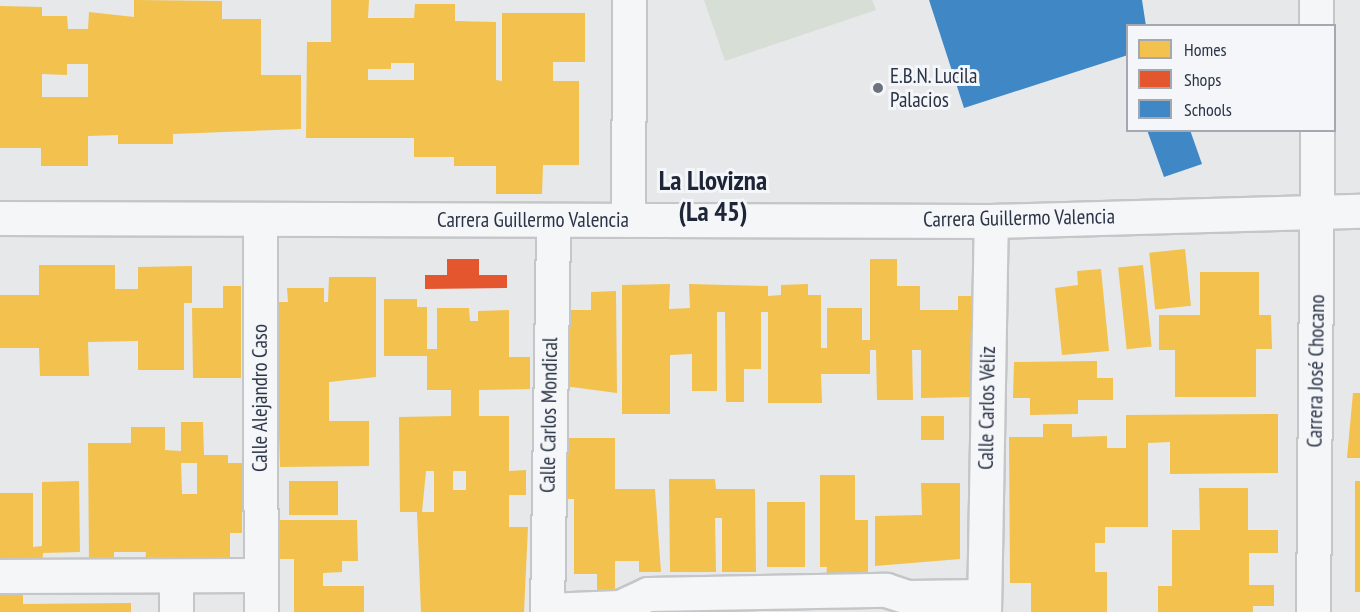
<!DOCTYPE html>
<html>
<head>
<meta charset="utf-8">
<style>
  body { margin:0 }
  #map { position:relative; width:1360px; height:612px; overflow:hidden; background:#e6e8ea; font-family:"PT Sans Narrow",sans-serif }
  div>[style] { position:absolute }
  .green>* { inset:0; background:#d6ded6 }
  .homes>* { inset:0; background:#f2c14e; transform-origin:0 0 }
  .shops>* { inset:0; background:#e4572e }
  .schools>* { inset:0; background:#3f88c5 }
  .roads { filter:drop-shadow(2px 0 #c4c6c8) drop-shadow(-2px 0 #c4c6c8) drop-shadow(0 2px #c4c6c8) drop-shadow(0 -2px #c4c6c8) }
  .minor>* { height:33px; margin:-16.5px; padding:0 16.5px; transform-origin:16.5px; border-radius:16.5px; background:#f5f6f7 }
  .dots>* { width:16px; height:16px; translate:-50% -50%; box-sizing:border-box; border:3px solid #f4f6f9; border-radius:50% }
  span { translate:-50% -50%; white-space:nowrap; text-align:center; line-height:1.15; -webkit-text-stroke:6px #f4f6f9; paint-order:stroke }
  .poi-label { font-size:21px; color:#2b3445 }
  .left { translate:0 -50%; text-align:left }
  .street-label { font-size:21px; color:#2b3445 }
  .district-label { font-size:27px; color:#1d2536; font-weight:700 }
  .legend { position:absolute; left:1126px; top:24px; width:210px; height:108px; box-sizing:border-box; background:#f4f6f9; border:2px solid #a4a8b1; margin:0; padding:8px 10px; list-style:none; font-size:18px; color:#2b3445 }
  .legend li { display:flex; align-items:center; gap:12px; height:30px }
  .legend b { width:30px; border:2px solid #a4a8b1 }
</style>
</head>
<body>
<div id="map">
  <div class="green">
    <div style="clip-path:polygon(704px 0,872px 0,876px 10px,725px 61px)"></div>
  </div>
  <div class="homes">
    <div style="clip-path:polygon(evenodd,134px 0,222px 1px,222px 19px,261px 19px,261px 75px,301px 75px,301px 129px,173px 134px,173px 144px,118px 144px,118px 135px,88px 136px,88px 166px,41px 166px,41px 148px,0 148px,0 6px,42px 7px,42px 16px,67px 16px,68px 29px,88px 29px,89px 12px,134px 17px,134px 0,67px 64px,88px 64px,88px 97px,42px 97px,42px 74px,67px 75px,67px 64px)"></div>
    <div style="clip-path:polygon(evenodd,331px 0,369px 0,368px 18px,414px 18px,415px 4px,455px 4px,455px 21px,496px 22px,496px 80px,502px 81px,502px 13px,585px 13px,585px 62px,553px 62px,553px 81px,579px 81px,579px 165px,543px 165px,542px 194px,496px 194px,496px 166px,454px 166px,454px 157px,414px 157px,414px 138px,306px 138px,307px 42px,331px 42px,331px 0,391px 63px,414px 63px,414px 80px,368px 80px,368px 69px,391px 69px,391px 63px)"></div>
    <div style="left:1185px;top:249px;width:57px;height:36px;rotate:84deg"></div>
    <div style="clip-path:polygon(870px 259px,897px 259px,897px 286px,920px 286px,920px 310px,958px 310px,958px 296px,971px 296px,971px 397px,921px 398px,921px 350px,912px 350px,913px 400px,877px 400px,876px 350px,870px 350px,870px 374px,821px 374px,822px 403px,768px 403px,768px 312px,761px 312px,761px 369px,744px 369px,744px 402px,726px 402px,725px 312px,717px 312px,717px 391px,692px 391px,692px 354px,670px 355px,670px 414px,622px 414px,622px 285px,670px 284px,669px 309px,690px 308px,689px 284px,768px 286px,768px 296px,781px 295px,781px 285px,808px 284px,808px 295px,821px 295px,821px 348px,827px 348px,827px 308px,862px 308px,862px 340px,870px 340px)"></div>
    <div style="clip-path:polygon(39px 265px,115px 265px,115px 289px,138px 289px,138px 267px,192px 266px,192px 303px,184px 303px,184px 370px,138px 370px,138px 341px,88px 342px,89px 376px,40px 376px,39px 348px,0 348px,0 295px,39px 295px)"></div>
    <div style="left:1143px;top:265px;width:82px;height:25px;rotate:84deg"></div>
    <div style="clip-path:polygon(1101px 269px,1109px 351px,1062px 355px,1055px 288px,1078px 285px,1077px 271px)"></div>
    <div style="clip-path:polygon(1200px 272px,1259px 272px,1259px 315px,1271px 315px,1272px 349px,1256px 349px,1256px 397px,1175px 397px,1175px 350px,1159px 350px,1159px 315px,1200px 315px)"></div>
    <div style="clip-path:polygon(329px 277px,376px 277px,376px 377px,329px 382px,329px 421px,369px 421px,369px 466px,280px 467px,275px 302px,288px 302px,287px 288px,324px 288px,324px 302px,328px 302px)"></div>
    <div style="clip-path:polygon(223px 286px,241px 286px,241px 378px,193px 378px,192px 308px,223px 308px)"></div>
    <div style="clip-path:polygon(616px 291px,617px 393px,564px 386px,563px 310px,591px 310px,591px 292px)"></div>
    <div style="clip-path:polygon(evenodd,384px 299px,417px 299px,417px 307px,427px 307px,427px 349px,437px 349px,437px 308px,469px 308px,470px 321px,478px 321px,478px 311px,509px 310px,509px 357px,530px 357px,530px 389px,479px 390px,479px 416px,509px 416px,509px 471px,526px 470px,526px 495px,509px 495px,509px 527px,528px 527px,524px 612px,421px 612px,417px 512px,400px 512px,399px 417px,451px 416px,451px 390px,427px 390px,427px 356px,384px 356px,384px 299px,426px 471px,434px 471px,434px 512px,422px 512px,426px 471px,384px 299px,453px 471px,466px 471px,466px 490px,453px 490px,453px 471px)"></div>
    <div style="clip-path:polygon(1097px 361px,1097px 378px,1113px 378px,1113px 400px,1078px 400px,1078px 414px,1030px 415px,1030px 398px,1013px 398px,1014px 362px)"></div>
    <div style="clip-path:polygon(1353px 393px,1360px 393px,1360px 458px,1347px 458px)"></div>
    <div style="clip-path:polygon(1278px 414px,1278px 473px,1170px 474px,1170px 442px,1148px 443px,1148px 527px,1105px 527px,1105px 543px,1095px 543px,1095px 572px,1107px 572px,1107px 612px,1031px 612px,1031px 583px,1010px 583px,1009px 437px,1043px 437px,1043px 424px,1072px 424px,1072px 437px,1107px 436px,1107px 448px,1126px 448px,1126px 415px)"></div>
    <div style="left:921px;top:416px;width:23px;height:24px"></div>
    <div style="clip-path:polygon(evenodd,181px 422px,203px 422px,204px 455px,228px 455px,228px 463px,242px 463px,242px 533px,230px 533px,230px 565px,145px 566px,146px 552px,114px 552px,114px 560px,89px 561px,88px 443px,131px 443px,131px 427px,165px 427px,165px 450px,181px 451px,181px 422px,181px 463px,197px 463px,197px 494px,182px 494px,181px 463px)"></div>
    <div style="clip-path:polygon(564px 438px,615px 438px,615px 489px,655px 489px,661px 572px,639px 572px,639px 561px,615px 561px,615px 591px,597px 591px,597px 574px,574px 574px,574px 499px,564px 499px)"></div>
    <div style="clip-path:polygon(820px 475px,855px 475px,855px 520px,868px 520px,868px 579px,826px 579px,827px 567px,820px 567px)"></div>
    <div style="clip-path:polygon(669px 479px,715px 479px,716px 489px,755px 489px,756px 572px,722px 572px,722px 518px,715px 518px,716px 572px,670px 572px)"></div>
    <div style="clip-path:polygon(79px 481px,80px 552px,43px 553px,42px 569px,0 569px,0 493px,33px 493px,33px 547px,42px 546px,42px 482px)"></div>
    <div style="left:289px;top:481px;width:49px;height:34px"></div>
    <div style="left:1355px;top:481px;width:5px;height:111px"></div>
    <div style="clip-path:polygon(921px 483px,960px 483px,960px 559px,875px 566px,875px 516px,922px 515px)"></div>
    <div style="clip-path:polygon(1199px 488px,1248px 488px,1248px 530px,1278px 530px,1278px 553px,1249px 553px,1249px 585px,1274px 585px,1274px 606px,1253px 606px,1253px 612px,1158px 612px,1158px 586px,1172px 586px,1172px 530px,1200px 530px)"></div>
    <div style="left:767px;top:502px;width:38px;height:65px"></div>
    <div style="clip-path:polygon(277px 520px,357px 520px,358px 561px,342px 561px,342px 572px,323px 573px,323px 586px,364px 586px,364px 612px,294px 612px,294px 559px,277px 559px)"></div>
    <div style="clip-path:polygon(0 587px,23px 587px,23px 604px,131px 603px,131px 612px,0 612px)"></div>
    <div style="left:697px;top:607px;width:37px;height:5px"></div>
  </div>
  <div class="shops">
    <div style="clip-path:polygon(447px 259px,479px 259px,479px 275px,507px 275px,507px 288px,425px 289px,425px 275px,447px 275px)"></div>
  </div>
  <div class="schools">
    <div style="clip-path:polygon(929px 0,1142px 0,1146px 26px,1128px 26px,1128px 55px,964px 108px)"></div>
    <div style="clip-path:polygon(1147px 130px,1190px 130px,1202px 164px,1164px 177px)"></div>
  </div>
  <div class="roads">
    <div class="minor">
      <div style="left:1316px;top:0;width:26px;rotate:90deg"></div>
      <div style="left:0;top:218px;width:991px;rotate:0.17deg"></div>
      <div style="left:991px;top:221px;width:369px;rotate:-1.6deg"></div>
      <div style="left:260px;top:220px;width:392px;rotate:89.9deg"></div>
      <div style="left:628px;top:220px;width:220px;rotate:-89.7deg"></div>
      <div style="left:0;top:576px;width:260px;rotate:-0.2deg"></div>
      <div style="left:176px;top:576px;width:36px;rotate:90deg"></div>
      <div style="left:620px;top:607px;width:31px;rotate:-25deg"></div>
      <div style="left:648px;top:594px;width:238px;rotate:-1deg"></div>
      <div style="left:886px;top:590px;width:23px;rotate:18deg"></div>
      <div style="left:908px;top:597px;width:76px;rotate:-0.8deg"></div>
      <div style="left:547px;top:610px;width:73px;rotate:-2.4deg"></div>
      <div style="left:547px;top:612px;width:392px;rotate:-89.1deg"></div>
      <div style="left:984px;top:612px;width:391px;rotate:-89deg"></div>
      <div style="left:1313px;top:612px;width:482px;rotate:-89.5deg"></div>
    </div>
  </div>
  <div class="dots">
    <div style="left:878px;top:88px;background:#6c737f"></div>
  </div>
  <div class="poi-label">
    <span class="left" style="left:890px;top:88px">E.B.N. Lucila<br>Palacios</span>
  </div>
  <div class="street-label">
    <span style="left:1019px;top:218px;rotate:-1deg">Carrera Guillermo Valencia</span>
    <span style="left:533px;top:220px">Carrera Guillermo Valencia</span>
    <span style="left:1316px;top:371px;rotate:-89deg">Carrera José Chocano</span>
    <span style="left:260px;top:398px;rotate:-90deg">Calle Alejandro Caso</span>
    <span style="left:987px;top:408px;rotate:-89deg">Calle Carlos Véliz</span>
    <span style="left:549px;top:415px;rotate:-89deg">Calle Carlos Mondical</span>
  </div>
  <div class="district-label">
    <span style="left:713px;top:196px">La Llovizna<br>(La 45)</span>
  </div>
  <ul class="legend">
  <li><b style="height:16px;background:#f2c14e"></b>Homes</li>
  <li><b style="height:16px;background:#e4572e"></b>Shops</li>
  <li><b style="height:16px;background:#3f88c5"></b>Schools</li>
  </ul>
</div>
</body>
</html>
